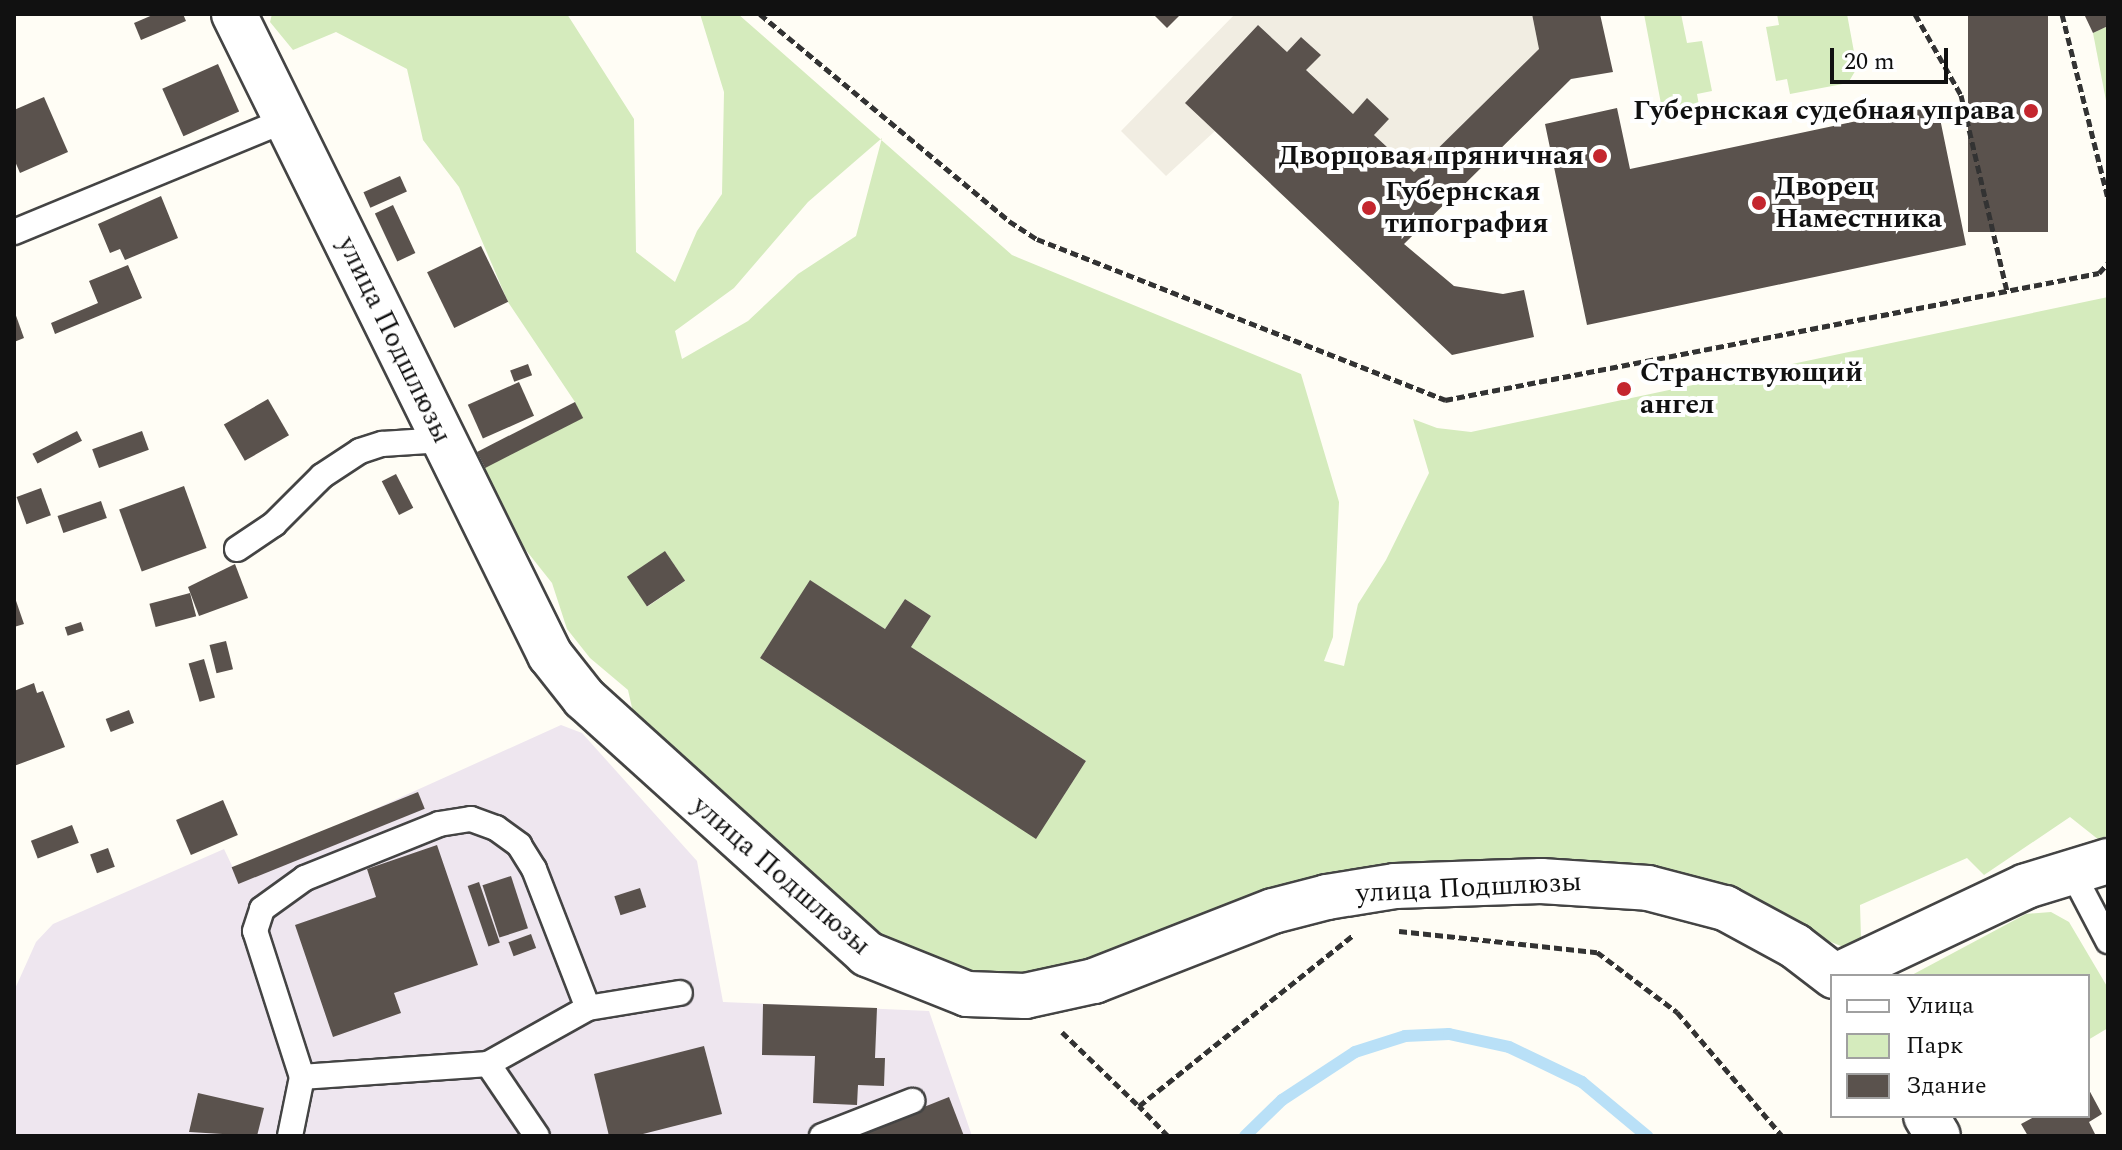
<!DOCTYPE html>
<html>
<head>
<meta charset="utf-8">
<style>
  body { margin:0 }
  #map { position:relative; width:2122px; height:1150px; overflow:hidden; background:#fffdf5; font-family:Spectral,serif }
  div>[style] { position:absolute }
  .industrial>* { inset:0; background:#eee6ef }
  .green>* { inset:0; background:#d5ebbd }
  .plaza>* { inset:0; background:#f1ede2 }
  .stream>* { height:12px; margin:-6px; padding:0 6px; transform-origin:6px; border-radius:6px; background:#b9e0f7 }
  .building>* { inset:0; background:#5a524d; transform-origin:0 0 }
  .path>* { height:5px; margin-top:-2.5px; transform-origin:0; background:repeating-linear-gradient(90deg,#333 0 8px,transparent 0 12px) }
  .roads { filter:drop-shadow(2px 0 #444) drop-shadow(-2px 0 #444) drop-shadow(0 2px #444) drop-shadow(0 -2px #444) }
  .service>* { height:24px; margin:-12px; padding:0 12px; transform-origin:12px; border-radius:12px; background:#fff }
  .minor>* { height:44px; margin:-22px; padding:0 22px; transform-origin:22px; border-radius:22px; background:#fff }
  .dots>* { width:22px; height:22px; translate:-50% -50%; box-sizing:border-box; border:4px solid #fff; border-radius:50% }
  span { translate:-50% -50%; white-space:nowrap; text-align:center; line-height:1.15; -webkit-text-stroke:8px #fff; paint-order:stroke }
  .poi-label { font-size:28px; color:#111; font-weight:700 }
  .right { translate:-100% -50%; text-align:right }
  .left { translate:0 -50%; text-align:left }
  .street-label { font-size:28px; color:#111 }
  .frame { position:absolute; inset:0; border:16px solid #111; pointer-events:none }
  .legend { position:absolute; left:1830px; top:974px; width:260px; height:144px; box-sizing:border-box; background:#fff; border:2px solid #a0a0a0; margin:0; padding:10px 14px; list-style:none; font-size:24px; color:#111 }
  .legend li { display:flex; align-items:center; gap:16px; height:40px }
  .legend b { width:40px; border:2px solid #a0a0a0 }
  .scale { position:absolute; left:1830px; top:48px; width:118px; height:36px; box-sizing:border-box; border:4px solid #111; border-top:0; padding-left:10px; font-size:24px; line-height:28px; white-space:nowrap; color:#111; -webkit-text-stroke:6px #fff; paint-order:stroke }
</style>
</head>
<body>
<div id="map">
  <div class="industrial">
    <div style="clip-path:polygon(561px 725px,582px 733px,697px 861px,723px 1002px,929px 1011px,972px 1136px,14px 1136px,14px 991px,36px 942px,53px 924px,224px 849px,235px 872px)"></div>
  </div>
  <div class="green">
    <div style="clip-path:polygon(evenodd,272px 14px,567px 14px,634px 119px,636px 252px,675px 282px,697px 231px,722px 194px,724px 92px,700px 14px,738px 14px,1012px 255px,1301px 374px,1339px 502px,1333px 637px,1324px 661px,1344px 666px,1358px 604px,1386px 560px,1429px 473px,1413px 419px,1437px 428px,1471px 432px,2108px 297px,2108px 835px,2099px 840px,2070px 817px,1984px 875px,1967px 858px,1860px 905px,1861px 938px,1854px 951px,1673px 881px,1448px 864px,1335px 873px,1064px 969px,1004px 979px,960px 977px,856px 927px,681px 755px,635px 721px,628px 690px,590px 658px,567px 629px,552px 583px,499px 516px,484px 467px,582px 418px,575px 402px,508px 302px,459px 187px,423px 140px,407px 69px,336px 32px,293px 50px,270px 22px,272px 14px,882px 138px,856px 236px,798px 274px,748px 321px,682px 359px,675px 331px,734px 288px,808px 202px,882px 138px,272px 14px,665px 551px,685px 581px,647px 607px,665px 551px,272px 14px,811px 581px,885px 629px,905px 599px,931px 616px,911px 647px,1086px 761px,1036px 838px,760px 658px,811px 581px)"></div>
    <div style="clip-path:polygon(1644px 14px,1681px 14px,1687px 43px,1702px 41px,1712px 91px,1697px 94px,1700px 111px,1671px 117px,1662px 109px)"></div>
    <div style="clip-path:polygon(1777px 14px,1847px 14px,1857px 68px,1848px 83px,1790px 94px,1787px 79px,1776px 81px,1766px 27px,1779px 25px)"></div>
    <div style="clip-path:polygon(2108px 26px,2108px 111px,2093px 33px)"></div>
    <div style="clip-path:polygon(2051px 912px,2069px 922px,2108px 988px,2108px 1028px,2088px 1040px,2088px 976px,1910px 976px,2026px 914px)"></div>
  </div>
  <div class="plaza">
    <div style="clip-path:polygon(1235px 14px,1532px 14px,1539px 49px,1414px 172px,1374px 135px,1389px 119px,1368px 99px,1353px 114px,1306px 70px,1320px 55px,1301px 37px,1287px 52px,1258px 25px,1186px 102px,1215px 131px,1166px 176px,1121px 131px)"></div>
  </div>
  <div class="stream">
    <div style="left:1245px;top:1136px;width:52px;rotate:-44.2deg"></div>
    <div style="left:1282px;top:1100px;width:87px;rotate:-33.3deg"></div>
    <div style="left:1355px;top:1052px;width:52px;rotate:-17.7deg"></div>
    <div style="left:1405px;top:1036px;width:44px;rotate:-2.6deg"></div>
    <div style="left:1449px;top:1034px;width:61px;rotate:12.2deg"></div>
    <div style="left:1509px;top:1047px;width:81px;rotate:25.6deg"></div>
    <div style="left:1582px;top:1082px;width:85px;rotate:39.7deg"></div>
  </div>
  <div class="building">
    <div style="clip-path:polygon(155px 14px,183px 14px,186px 21px,141px 40px,134px 23px)"></div>
    <div style="clip-path:polygon(1153px 14px,1181px 14px,1167px 28px)"></div>
    <div style="clip-path:polygon(1532px 14px,1600px 14px,1613px 72px,1571px 79px,1404px 244px,1454px 286px,1503px 294px,1524px 290px,1534px 337px,1452px 355px,1185px 103px,1258px 25px,1287px 52px,1301px 37px,1321px 55px,1306px 70px,1353px 114px,1367px 98px,1389px 119px,1374px 135px,1414px 172px,1539px 49px)"></div>
    <div style="left:1968px;top:14px;width:80px;height:218px"></div>
    <div style="clip-path:polygon(2084px 14px,2108px 14px,2108px 26px,2093px 33px)"></div>
    <div style="left:218px;top:64px;width:52px;height:61px;rotate:66deg"></div>
    <div style="clip-path:polygon(44px 97px,68px 152px,20px 173px,14px 159px,14px 110px)"></div>
    <div style="clip-path:polygon(1937px 104px,1966px 245px,1587px 325px,1545px 124px,1617px 108px,1630px 169px)"></div>
    <div style="left:400px;top:176px;width:17px;height:40px;rotate:66deg"></div>
    <div style="clip-path:polygon(161px 196px,178px 238px,125px 260px,120px 249px,110px 253px,98px 224px)"></div>
    <div style="left:393px;top:205px;width:53px;height:20px;rotate:65deg"></div>
    <div style="left:481px;top:246px;width:62px;height:60px;rotate:64deg"></div>
    <div style="clip-path:polygon(128px 265px,142px 298px,55px 334px,51px 323px,98px 303px,89px 281px)"></div>
    <div style="clip-path:polygon(14px 310px,24px 338px,14px 342px)"></div>
    <div style="left:528px;top:364px;width:12px;height:19px;rotate:70deg"></div>
    <div style="left:519px;top:382px;width:37px;height:56px;rotate:66deg"></div>
    <div style="left:268px;top:399px;width:42px;height:51px;rotate:60deg"></div>
    <div style="left:575px;top:402px;width:18px;height:110px;rotate:63deg"></div>
    <div style="left:77px;top:431px;width:11px;height:50px;rotate:63deg"></div>
    <div style="left:142px;top:431px;width:20px;height:53px;rotate:70deg"></div>
    <div style="left:396px;top:474px;width:38px;height:16px;rotate:63deg"></div>
    <div style="left:184px;top:486px;width:66px;height:69px;rotate:70deg"></div>
    <div style="left:41px;top:488px;width:29px;height:26px;rotate:70deg"></div>
    <div style="left:101px;top:501px;width:18px;height:46px;rotate:71deg"></div>
    <div style="left:665px;top:551px;width:36px;height:46px;rotate:56deg"></div>
    <div style="clip-path:polygon(235px 564px,248px 598px,199px 616px,188px 587px)"></div>
    <div style="clip-path:polygon(810px 580px,885px 629px,905px 599px,931px 616px,911px 647px,1086px 761px,1036px 839px,760px 658px)"></div>
    <div style="left:190px;top:593px;width:24px;height:42px;rotate:75deg"></div>
    <div style="clip-path:polygon(14px 595px,24px 624px,14px 627px)"></div>
    <div style="left:81px;top:622px;width:9px;height:17px;rotate:72deg"></div>
    <div style="left:226px;top:641px;width:29px;height:17px;rotate:76deg"></div>
    <div style="left:204px;top:659px;width:40px;height:16px;rotate:74deg"></div>
    <div style="clip-path:polygon(34px 683px,37px 693px,43px 691px,65px 747px,14px 766px,14px 691px)"></div>
    <div style="left:129px;top:710px;width:14px;height:25px;rotate:69deg"></div>
    <div style="left:418px;top:792px;width:18px;height:201px;rotate:68deg"></div>
    <div style="left:223px;top:800px;width:38px;height:51px;rotate:67deg"></div>
    <div style="left:72px;top:825px;width:19px;height:44px;rotate:69deg"></div>
    <div style="clip-path:polygon(437px 845px,478px 965px,394px 993px,401px 1013px,333px 1037px,295px 925px,376px 897px,367px 869px)"></div>
    <div style="left:108px;top:848px;width:20px;height:19px;rotate:70deg"></div>
    <div style="left:511px;top:876px;width:55px;height:30px;rotate:72deg"></div>
    <div style="left:479px;top:882px;width:64px;height:12px;rotate:71deg"></div>
    <div style="left:640px;top:888px;width:20px;height:27px;rotate:72deg"></div>
    <div style="left:531px;top:934px;width:15px;height:24px;rotate:70deg"></div>
    <div style="clip-path:polygon(763px 1004px,877px 1008px,875px 1058px,885px 1058px,884px 1086px,858px 1085px,857px 1105px,813px 1103px,815px 1056px,762px 1055px)"></div>
    <div style="clip-path:polygon(704px 1046px,722px 1114px,635px 1136px,609px 1136px,594px 1074px)"></div>
    <div style="clip-path:polygon(2088px 1088px,2102px 1114px,2089px 1122px,2096px 1136px,2028px 1136px,2021px 1124px,2036px 1116px,2088px 1116px)"></div>
    <div style="clip-path:polygon(198px 1093px,264px 1108px,257px 1136px,189px 1132px)"></div>
    <div style="clip-path:polygon(949px 1097px,964px 1136px,851px 1136px)"></div>
  </div>
  <div class="path">
    <div style="left:760px;top:14px;width:324px;rotate:39.7deg"></div>
    <div style="left:1009px;top:221px;width:33px;rotate:33deg"></div>
    <div style="left:1037px;top:239px;width:439px;rotate:21.5deg"></div>
    <div style="left:1445px;top:400px;width:666px;rotate:-10.99deg"></div>
    <div style="left:2099px;top:273px;width:13px;rotate:-48deg"></div>
    <div style="left:1915px;top:14px;width:93px;rotate:60.4deg"></div>
    <div style="left:1961px;top:95px;width:201px;rotate:76.8deg"></div>
    <div style="left:2062px;top:14px;width:190px;rotate:76deg"></div>
    <div style="left:1399px;top:931px;width:199px;rotate:6.1deg"></div>
    <div style="left:1597px;top:952px;width:100px;rotate:36.9deg"></div>
    <div style="left:1677px;top:1012px;width:162px;rotate:49.7deg"></div>
    <div style="left:1062px;top:1032px;width:107px;rotate:43.9deg"></div>
    <div style="left:1168px;top:1136px;width:42px;rotate:-134deg"></div>
    <div style="left:1139px;top:1106px;width:273px;rotate:-38.6deg"></div>
  </div>
  <div class="roads">
    <div class="service">
      <div style="left:14px;top:232px;width:294px;rotate:-22.4deg"></div>
      <div style="left:237px;top:549px;width:45px;rotate:-34deg"></div>
      <div style="left:274px;top:524px;width:68px;rotate:-45deg"></div>
      <div style="left:322px;top:476px;width:45px;rotate:-33.3deg"></div>
      <div style="left:360px;top:451px;width:23px;rotate:-18deg"></div>
      <div style="left:382px;top:444px;width:61px;rotate:-3.8deg"></div>
      <div style="left:2072px;top:872px;width:78px;rotate:62.4deg"></div>
      <div style="left:588px;top:1008px;width:93px;rotate:-9.3deg"></div>
      <div style="left:302px;top:1077px;width:153px;rotate:-107.8deg"></div>
      <div style="left:255px;top:931px;width:23px;rotate:-72deg"></div>
      <div style="left:262px;top:909px;width:53px;rotate:-35.8deg"></div>
      <div style="left:305px;top:878px;width:144px;rotate:-21.9deg"></div>
      <div style="left:439px;top:824px;width:32px;rotate:-9deg"></div>
      <div style="left:471px;top:819px;width:27px;rotate:20deg"></div>
      <div style="left:496px;top:828px;width:29px;rotate:36deg"></div>
      <div style="left:519px;top:845px;width:28px;rotate:58deg"></div>
      <div style="left:534px;top:869px;width:149px;rotate:68.8deg"></div>
      <div style="left:588px;top:1008px;width:115px;rotate:150.8deg"></div>
      <div style="left:290px;top:1136px;width:60px;rotate:-78.5deg"></div>
      <div style="left:302px;top:1077px;width:186px;rotate:-4deg"></div>
      <div style="left:488px;top:1064px;width:87px;rotate:55.8deg"></div>
      <div style="left:822px;top:1136px;width:97px;rotate:-21.3deg"></div>
    </div>
    <div class="minor">
      <div style="left:234px;top:14px;width:715px;rotate:63.76deg"></div>
      <div style="left:550px;top:655px;width:55px;rotate:51.7deg"></div>
      <div style="left:584px;top:698px;width:382px;rotate:42.1deg"></div>
      <div style="left:867px;top:954px;width:108px;rotate:21.8deg"></div>
      <div style="left:967px;top:994px;width:58px;rotate:2deg"></div>
      <div style="left:1025px;top:996px;width:71px;rotate:-12.3deg"></div>
      <div style="left:1094px;top:981px;width:192px;rotate:-21.4deg"></div>
      <div style="left:1273px;top:911px;width:56px;rotate:-14.5deg"></div>
      <div style="left:1327px;top:897px;width:69px;rotate:-9.2deg"></div>
      <div style="left:1395px;top:886px;width:146px;rotate:-2deg"></div>
      <div style="left:1541px;top:881px;width:107px;rotate:3.7deg"></div>
      <div style="left:1648px;top:888px;width:80px;rotate:14.6deg"></div>
      <div style="left:1725px;top:908px;width:80px;rotate:28.5deg"></div>
      <div style="left:1795px;top:946px;width:49px;rotate:37.6deg"></div>
      <div style="left:1836px;top:976px;width:210px;rotate:-25.3deg"></div>
      <div style="left:2026px;top:886px;width:86px;rotate:-17deg"></div>
      <div style="left:1926px;top:1116px;width:23px;rotate:59deg"></div>
    </div>
  </div>
  <div class="dots">
    <div style="left:2031px;top:111px;background:#c4262e"></div>
    <div style="left:1600px;top:156px;background:#c4262e"></div>
    <div style="left:1759px;top:203px;background:#c4262e"></div>
    <div style="left:1369px;top:208px;background:#c4262e"></div>
    <div style="left:1624px;top:389px;background:#c4262e"></div>
  </div>
  <div class="poi-label">
    <span class="right" style="left:2015px;top:111px">Губернская судебная управа</span>
    <span class="right" style="left:1584px;top:156px">Дворцовая пряничная</span>
    <span class="left" style="left:1775px;top:203px">Дворец<br>Наместника</span>
    <span class="left" style="left:1385px;top:208px">Губернская<br>типография</span>
    <span class="left" style="left:1640px;top:389px">Странствующий<br>ангел</span>
  </div>
  <div class="street-label">
    <span style="left:394px;top:340px;rotate:64deg">улица Подшлюзы</span>
    <span style="left:781px;top:876px;rotate:41deg">улица Подшлюзы</span>
    <span style="left:1469px;top:888px;rotate:-3deg">улица Подшлюзы</span>
  </div>
  <div class="frame"></div>
  <ul class="legend">
  <li><b style="height:10px;background:#fff"></b>Улица</li>
  <li><b style="height:22px;background:#d5ebbd"></b>Парк</li>
  <li><b style="height:22px;background:#5a524d"></b>Здание</li>
  </ul>
  <div class="scale">20 m</div>
</div>
</body>
</html>
